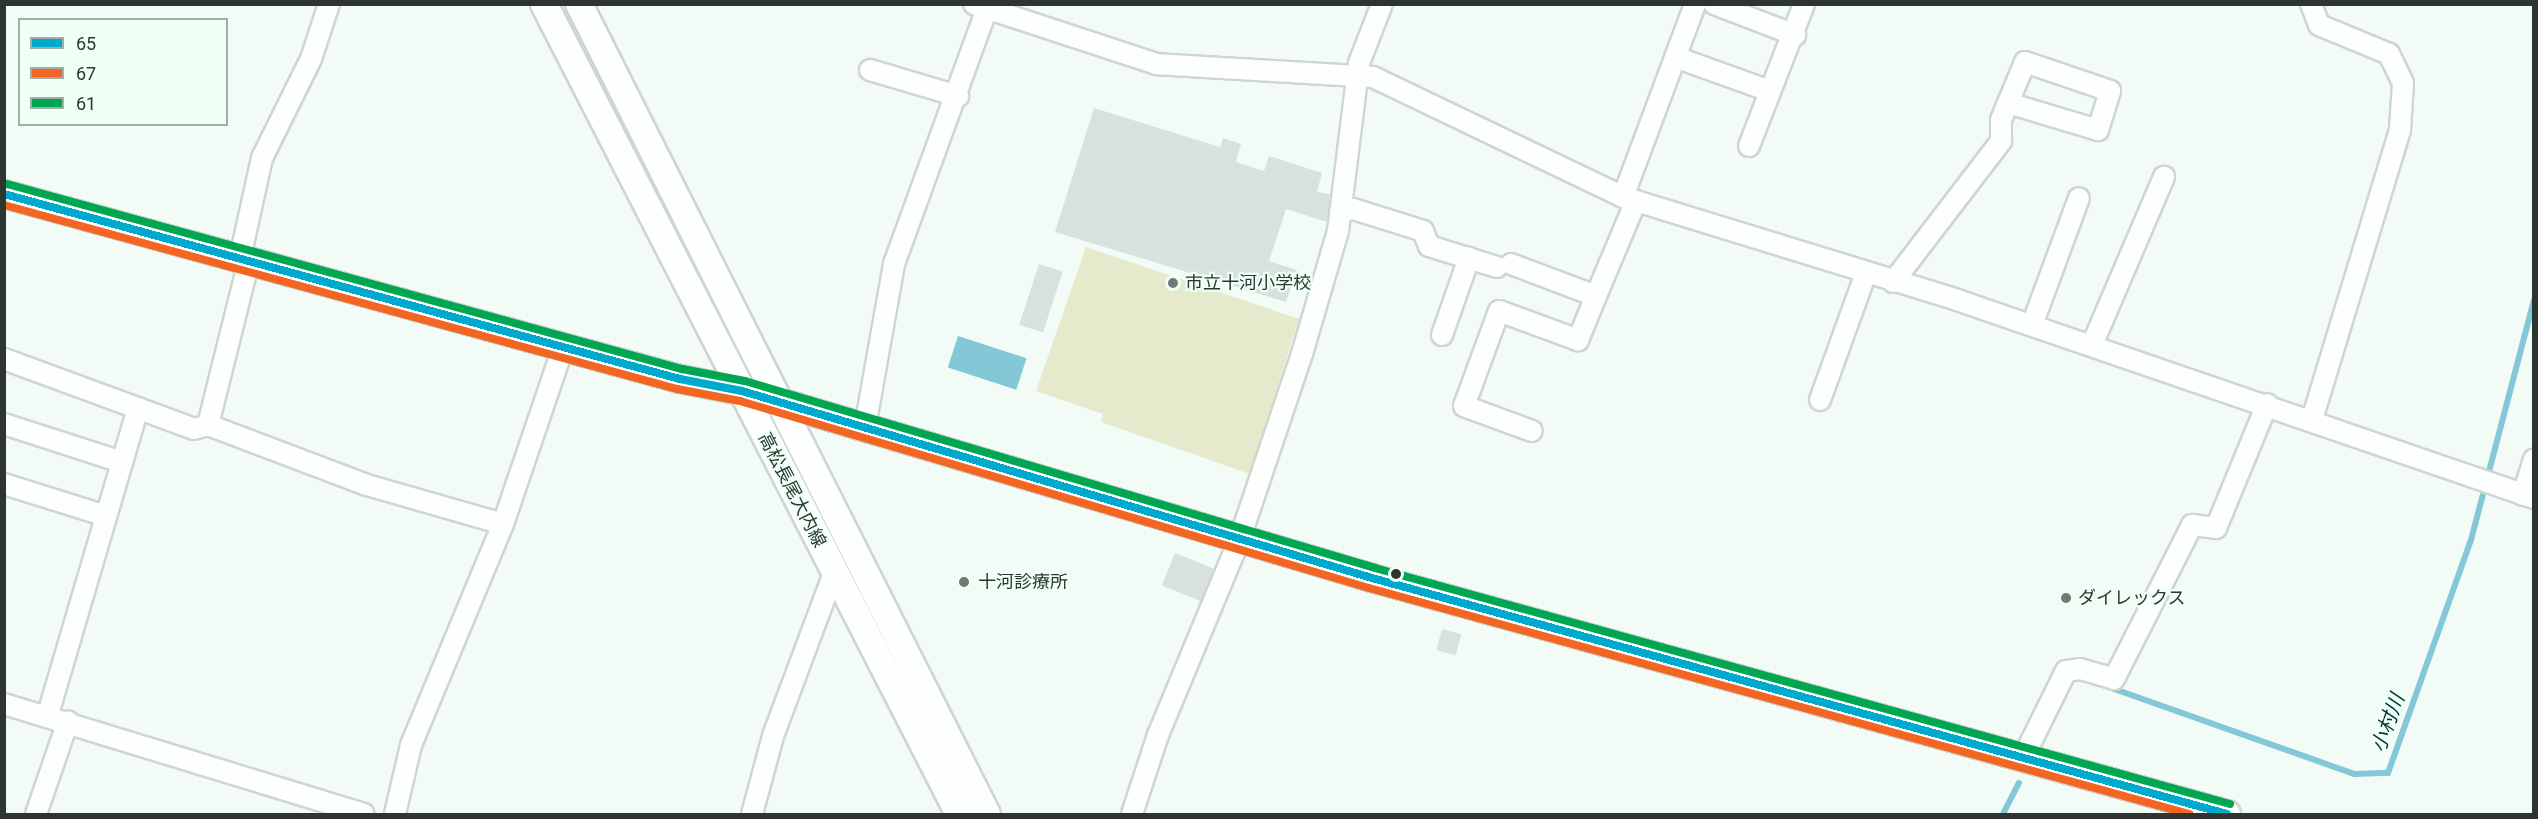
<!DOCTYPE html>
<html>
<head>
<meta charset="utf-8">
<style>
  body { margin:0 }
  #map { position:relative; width:2538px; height:819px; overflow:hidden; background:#f2fbf6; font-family:Roboto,"Noto Sans JP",sans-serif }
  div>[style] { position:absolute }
  .green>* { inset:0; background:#e4eacb }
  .water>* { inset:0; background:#84c7d6; transform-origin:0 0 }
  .stream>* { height:6px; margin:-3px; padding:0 3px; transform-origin:3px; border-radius:3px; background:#84c7d6 }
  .building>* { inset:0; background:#d9e1df; transform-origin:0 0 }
  .roads { filter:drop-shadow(2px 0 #cfd6d2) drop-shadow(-2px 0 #cfd6d2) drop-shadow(0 2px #cfd6d2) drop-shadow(0 -2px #cfd6d2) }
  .minor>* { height:20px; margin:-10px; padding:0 10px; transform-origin:10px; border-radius:10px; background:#fdfefe }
  .major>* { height:26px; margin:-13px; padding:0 13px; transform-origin:13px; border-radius:13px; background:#fdfefe }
  .bus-1>* { height:8px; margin:-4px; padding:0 4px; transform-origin:4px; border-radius:4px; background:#00a9ce }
  .bus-2>* { height:8px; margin:-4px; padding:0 4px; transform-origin:4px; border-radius:4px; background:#f26522 }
  .bus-3>* { height:8px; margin:-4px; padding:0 4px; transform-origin:4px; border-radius:4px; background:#00a651 }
  .dots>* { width:16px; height:16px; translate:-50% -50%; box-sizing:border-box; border:3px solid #eefff6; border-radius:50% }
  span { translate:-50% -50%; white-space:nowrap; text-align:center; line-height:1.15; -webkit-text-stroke:4.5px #eefff6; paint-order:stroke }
  .poi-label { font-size:18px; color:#2d3531 }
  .left { translate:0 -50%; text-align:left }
  .street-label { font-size:18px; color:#2d3531 }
  .water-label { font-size:20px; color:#03303a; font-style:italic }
  .frame { position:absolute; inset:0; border:6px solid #2d3531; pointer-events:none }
  .legend { position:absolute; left:18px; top:18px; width:210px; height:108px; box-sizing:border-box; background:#eefff6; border:2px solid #a1aea7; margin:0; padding:8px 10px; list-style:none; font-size:18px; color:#2d3531 }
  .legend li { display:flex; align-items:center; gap:12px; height:30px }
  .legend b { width:30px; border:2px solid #a1aea7 }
</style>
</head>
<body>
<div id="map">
  <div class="green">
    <div style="clip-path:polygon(1086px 247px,1299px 319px,1250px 474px,1101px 422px,1103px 414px,1036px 391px)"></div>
  </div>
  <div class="water">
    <div style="left:958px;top:336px;width:72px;height:33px;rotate:18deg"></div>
  </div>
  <div class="stream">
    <div style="left:2103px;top:685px;width:267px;rotate:19.5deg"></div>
    <div style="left:2355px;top:774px;width:33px;rotate:-2deg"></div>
    <div style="left:2388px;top:773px;width:247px;rotate:-70.4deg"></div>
    <div style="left:2471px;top:540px;width:248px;rotate:-75.3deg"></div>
    <div style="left:2003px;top:814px;width:35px;rotate:-63deg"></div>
  </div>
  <div class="building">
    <div style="clip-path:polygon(1094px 108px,1220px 147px,1223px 138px,1241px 144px,1236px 162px,1264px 171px,1269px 156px,1322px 173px,1317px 192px,1330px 194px,1327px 222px,1286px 209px,1269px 261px,1297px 270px,1286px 302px,1055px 232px)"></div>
    <div style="left:1039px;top:264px;width:25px;height:64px;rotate:18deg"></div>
    <div style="left:1175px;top:553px;width:42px;height:35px;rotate:22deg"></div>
    <div style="left:1442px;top:629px;width:20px;height:22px;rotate:15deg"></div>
  </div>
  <div class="roads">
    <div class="minor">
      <div style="left:974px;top:4px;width:192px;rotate:18.2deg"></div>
      <div style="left:1156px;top:64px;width:217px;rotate:3.4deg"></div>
      <div style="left:1373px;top:77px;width:277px;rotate:25.6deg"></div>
      <div style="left:1623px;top:197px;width:350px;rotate:17.1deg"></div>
      <div style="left:1957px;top:300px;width:610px;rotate:18.94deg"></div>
      <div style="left:1714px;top:4px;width:87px;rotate:20.9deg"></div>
      <div style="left:2311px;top:4px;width:22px;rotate:69deg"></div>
      <div style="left:2319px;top:25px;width:76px;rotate:22.5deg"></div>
      <div style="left:2389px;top:54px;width:32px;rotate:64deg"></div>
      <div style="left:2403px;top:83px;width:47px;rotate:93.7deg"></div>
      <div style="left:2400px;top:130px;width:303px;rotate:106.9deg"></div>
      <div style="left:1675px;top:57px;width:101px;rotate:19.7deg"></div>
      <div style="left:870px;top:70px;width:92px;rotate:16.5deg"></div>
      <div style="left:1749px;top:146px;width:152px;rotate:-68.8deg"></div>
      <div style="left:1623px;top:197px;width:206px;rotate:-69.5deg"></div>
      <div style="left:1340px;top:212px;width:13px;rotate:-13deg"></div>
      <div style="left:1353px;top:209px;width:73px;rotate:17.4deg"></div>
      <div style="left:1423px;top:231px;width:16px;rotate:68deg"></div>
      <div style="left:1429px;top:246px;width:71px;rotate:17.2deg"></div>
      <div style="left:240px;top:258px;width:102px;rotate:-77.6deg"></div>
      <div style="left:262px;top:158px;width:110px;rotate:-63.7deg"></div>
      <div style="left:311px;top:59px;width:58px;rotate:-71.9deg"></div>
      <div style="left:1511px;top:264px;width:91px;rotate:20.6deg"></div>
      <div style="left:1596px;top:296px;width:48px;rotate:112.2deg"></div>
      <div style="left:1578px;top:340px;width:84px;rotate:-159.8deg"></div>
      <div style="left:1499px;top:311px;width:101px;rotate:110.2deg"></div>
      <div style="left:1464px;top:406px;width:72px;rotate:20.2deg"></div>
      <div style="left:1893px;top:282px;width:178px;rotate:-52.5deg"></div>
      <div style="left:2001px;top:141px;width:21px;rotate:-90deg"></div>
      <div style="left:2001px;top:120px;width:18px;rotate:-68deg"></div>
      <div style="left:2008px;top:103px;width:44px;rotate:-67.5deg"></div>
      <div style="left:2025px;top:62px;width:90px;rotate:18.8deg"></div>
      <div style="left:2110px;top:91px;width:41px;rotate:107.1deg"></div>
      <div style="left:2098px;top:130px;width:94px;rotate:-163.3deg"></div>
      <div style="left:1596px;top:296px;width:103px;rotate:-67.2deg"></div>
      <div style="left:2032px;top:325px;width:135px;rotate:-69.7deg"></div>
      <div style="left:1442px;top:335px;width:82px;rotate:-70.7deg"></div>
      <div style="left:2092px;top:345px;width:183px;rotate:-66.8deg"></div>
      <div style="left:4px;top:359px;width:202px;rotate:20.2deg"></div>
      <div style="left:194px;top:429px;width:15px;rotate:-16deg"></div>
      <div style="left:208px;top:425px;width:169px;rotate:-76deg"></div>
      <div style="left:1820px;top:400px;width:135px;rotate:-70.1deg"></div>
      <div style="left:4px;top:424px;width:124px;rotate:17.9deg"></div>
      <div style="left:208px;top:425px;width:170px;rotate:20.7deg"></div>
      <div style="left:367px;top:485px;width:141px;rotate:16deg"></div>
      <div style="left:865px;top:427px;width:166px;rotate:-79.9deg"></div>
      <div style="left:894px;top:264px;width:271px;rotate:-70deg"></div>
      <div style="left:4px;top:484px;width:107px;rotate:17.4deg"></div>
      <div style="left:2523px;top:495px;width:37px;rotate:-73deg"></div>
      <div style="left:4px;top:704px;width:376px;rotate:17deg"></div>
      <div style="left:48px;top:714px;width:319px;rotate:-73.6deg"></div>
      <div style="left:2023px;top:758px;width:97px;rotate:-63.7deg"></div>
      <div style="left:2066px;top:671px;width:14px;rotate:-8deg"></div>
      <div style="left:2080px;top:669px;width:35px;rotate:16deg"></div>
      <div style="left:2114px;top:679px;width:173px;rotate:-63.1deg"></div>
      <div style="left:2192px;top:525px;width:24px;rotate:7deg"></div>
      <div style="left:2216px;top:528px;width:134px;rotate:-67.6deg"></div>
      <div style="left:36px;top:814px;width:98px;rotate:-71deg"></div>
      <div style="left:395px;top:814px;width:71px;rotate:-76.9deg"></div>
      <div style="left:411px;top:745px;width:239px;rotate:-67.4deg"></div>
      <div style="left:503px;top:524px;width:189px;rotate:-71.2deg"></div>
      <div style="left:752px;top:814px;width:81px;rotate:-74.9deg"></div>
      <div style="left:773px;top:736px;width:174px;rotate:-69.5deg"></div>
      <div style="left:1132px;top:814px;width:83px;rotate:-71.8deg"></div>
      <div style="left:1158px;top:735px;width:213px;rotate:-67.4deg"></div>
      <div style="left:1240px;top:538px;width:194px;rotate:-71.4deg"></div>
      <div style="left:1302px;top:354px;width:128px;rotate:-73.7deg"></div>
      <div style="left:1338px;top:231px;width:169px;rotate:-82.9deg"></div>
      <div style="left:1359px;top:63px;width:63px;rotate:-68.7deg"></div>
    </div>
    <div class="major">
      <div style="left:544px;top:4px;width:910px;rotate:62.87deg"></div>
      <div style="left:579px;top:4px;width:907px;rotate:63.27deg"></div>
      <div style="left:4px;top:194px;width:701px;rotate:15.31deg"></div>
      <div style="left:680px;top:379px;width:63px;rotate:11deg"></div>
      <div style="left:742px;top:391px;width:657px;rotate:16.53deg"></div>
      <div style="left:1372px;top:578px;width:887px;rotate:15.43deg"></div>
    </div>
  </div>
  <div class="bus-1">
    <div style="left:4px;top:194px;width:701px;rotate:15.31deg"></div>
    <div style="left:680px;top:379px;width:63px;rotate:11deg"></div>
    <div style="left:742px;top:391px;width:657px;rotate:16.53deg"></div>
    <div style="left:1372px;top:578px;width:887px;rotate:15.43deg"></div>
  </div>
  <div class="bus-2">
    <div style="left:4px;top:205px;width:698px;rotate:15.29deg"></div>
    <div style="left:677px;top:389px;width:64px;rotate:10.8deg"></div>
    <div style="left:740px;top:401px;width:656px;rotate:16.56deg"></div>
    <div style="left:1369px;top:588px;width:851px;rotate:15.41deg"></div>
  </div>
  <div class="bus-3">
    <div style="left:7px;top:184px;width:700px;rotate:15.33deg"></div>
    <div style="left:682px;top:369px;width:64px;rotate:10.8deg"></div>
    <div style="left:745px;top:381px;width:657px;rotate:16.53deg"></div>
    <div style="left:1375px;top:568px;width:887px;rotate:15.43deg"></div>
  </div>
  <div class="dots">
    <div style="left:1173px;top:283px;background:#727a76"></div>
    <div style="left:1396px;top:574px;background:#2d3531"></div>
    <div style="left:964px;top:582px;background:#727a76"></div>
    <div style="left:2066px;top:598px;background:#727a76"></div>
  </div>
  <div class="poi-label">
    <span class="left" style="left:1185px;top:283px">市立十河小学校</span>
    <span class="left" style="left:978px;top:582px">十河診療所</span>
    <span class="left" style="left:2078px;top:598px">ダイレックス</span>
  </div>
  <div class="street-label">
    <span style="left:792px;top:490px;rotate:63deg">高松長尾大内線</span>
  </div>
  <div class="water-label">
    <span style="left:2388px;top:723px;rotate:-70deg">小村川</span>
  </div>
  <div class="frame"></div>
  <ul class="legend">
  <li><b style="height:8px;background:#00a9ce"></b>65</li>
  <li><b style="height:8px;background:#f26522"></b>67</li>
  <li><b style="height:8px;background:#00a651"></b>61</li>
  </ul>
</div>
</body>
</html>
